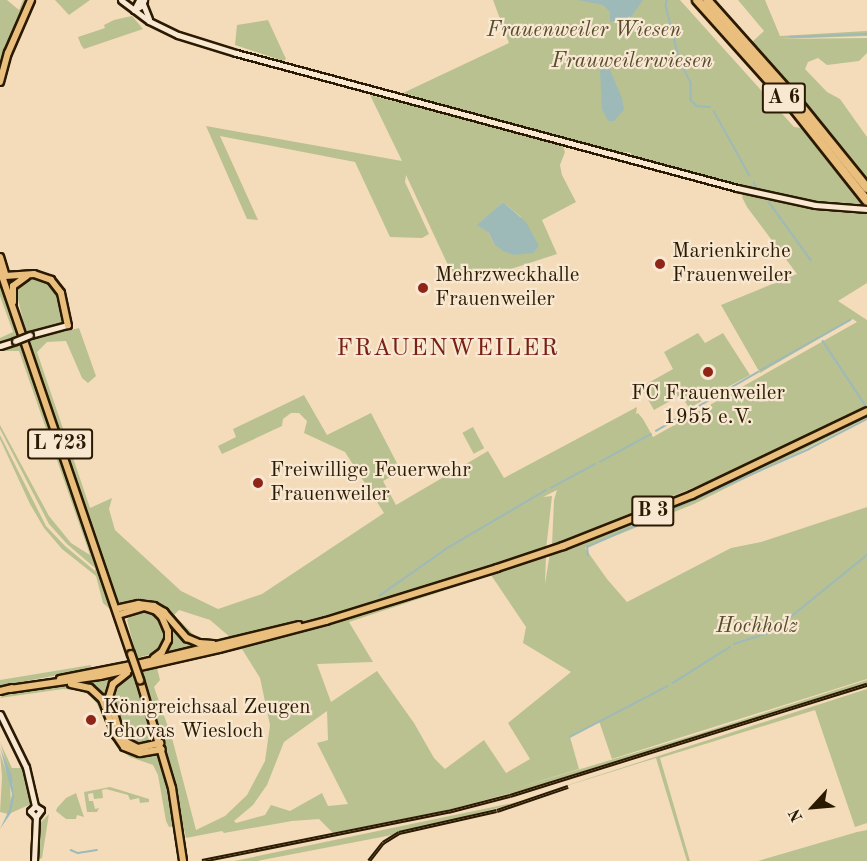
<!DOCTYPE html>
<html>
<head>
<meta charset="utf-8">
<style>
  body { margin:0 }
  #map { position:relative; width:867px; height:861px; overflow:hidden; background:#f4dcba; font-family:"Old Standard TT",serif }
  div>[style] { position:absolute }
  .green>* { inset:0; background:#b9c191; transform-origin:0 0 }
  .water>* { inset:0; background:#9ebab8 }
  .stream>* { height:1.5px; margin:-0.75px; padding:0 0.75px; transform-origin:0.75px; border-radius:0.75px; background:#9ebab8 }
  .roads { filter:drop-shadow(2px 0 #2b1a02) drop-shadow(-2px 0 #2b1a02) drop-shadow(0 2px #2b1a02) drop-shadow(0 -2px #2b1a02) }
  .secondary>* { height:5px; margin:-2.5px; padding:0 2.5px; transform-origin:2.5px; border-radius:2.5px; background:#f8e8d2 }
  .primary>* { height:6px; margin:-3px; padding:0 3px; transform-origin:3px; border-radius:3px; background:#eabe7d }
  .highway>* { height:8px; margin:-4px; padding:0 4px; transform-origin:4px; border-radius:4px; background:#eabe7d }
  .rail>* { height:4px; margin-top:-2px; transform-origin:0; background:repeating-linear-gradient(90deg,#f8e8d2 0 4.5px,#2b1a02 0 9px); box-sizing:border-box; border-block:2px solid #2b1a02 }
  .bridges { filter:drop-shadow(2px 0 #2b1a02) drop-shadow(-2px 0 #2b1a02) drop-shadow(0 2px #2b1a02) drop-shadow(0 -2px #2b1a02) }
  .secondary-bridge>* { height:5px; margin:-2.5px; padding:0 2.5px; transform-origin:2.5px; border-radius:2.5px; background:#f8e8d2 }
  .primary-bridge>* { height:6px; margin:-3px; padding:0 3px; transform-origin:3px; border-radius:3px; background:#eabe7d }
  .dots>* { width:16px; height:16px; translate:-50% -50%; box-sizing:border-box; border:3px solid #f8e8d2; border-radius:50% }
  span { translate:-50% -50%; white-space:nowrap; text-align:center; line-height:1.15; -webkit-text-stroke:4.5px #f8e8d2; paint-order:stroke }
  .shield-label span { padding:2px 4px; background:#f8e8d2; border:2px solid; border-radius:4px; -webkit-text-stroke-width:0 }
  .shield-label { font-size:20px; color:#2b1a02; font-weight:700 }
  .park-label { font-size:21px; color:#564c2d; font-style:italic }
  .poi-label { font-size:21px; color:#2b1a02 }
  .left { translate:0 -50%; text-align:left }
  .quarter-label { font-size:24px; color:#7a1f14; letter-spacing:1.5px }
  .north { position:absolute; left:783px; top:777px; width:60px; height:60px; -webkit-text-stroke:4px #f8e8d2; paint-order:stroke; rotate:244deg; font-size:16px; font-weight:700; line-height:24px; text-align:center; color:#2b1a02 }
  .north::after { content:''; display:block; margin:auto; width:21px; height:27px; background:#2b1a02; clip-path:polygon(50% 0,100% 100%,50% 72%,0 100%) }
</style>
</head>
<body>
<div id="map">
  <div class="green">
    <div style="clip-path:polygon(0 0,7px 0,19px 10px,23px 0,27px 0,0 71px)"></div>
    <div style="clip-path:polygon(55px 0,90px 0,69px 15px)"></div>
    <div style="clip-path:polygon(493px 0,680px 0,794px 127px,802px 128px,862px 205px,824px 203px,758px 191px,631px 157px,631px 153px,625px 152px,623px 155px,403px 93px,509px 43px)"></div>
    <div style="clip-path:polygon(738px 0,765px 0,780px 36px,867px 31px,867px 36px,776px 39px,867px 38px,867px 53px,859px 61px,827px 65px,818px 58px,808px 62px,805px 69px,827px 92px,840px 99px,867px 137px,867px 179px,752px 42px,764px 31px)"></div>
    <div style="clip-path:polygon(132px 16px,143px 29px,84px 49px,81px 45px,78px 37px,105px 28px,104px 25px,114px 20px)"></div>
    <div style="clip-path:polygon(268px 20px,286px 59px,283px 61px,235px 45px,237px 25px)"></div>
    <div style="clip-path:polygon(evenodd,370px 95px,562px 144px,565px 152px,560px 165px,562px 175px,576px 202px,542px 220px,557px 254px,468px 283px,462px 274px,454px 278px,406px 175px,405px 182px,429px 234px,422px 238px,390px 237px,355px 162px,220px 136px,258px 220px,247px 219px,206px 126px,402px 161px,370px 95px,503px 202px,521px 217px,494px 244px,489px 233px,480px 223px,503px 202px)"></div>
    <div style="clip-path:polygon(744px 193px,817px 208px,867px 212px,867px 283px,838px 301px,867px 320px,867px 407px,737px 470px,552px 545px,554px 500px,557px 490px,543px 497px,552px 496px,546px 550px,373px 603px,289px 625px,230px 637px,210px 620px,179px 610px,174px 615px,200px 641px,186px 634px,157px 605px,143px 600px,122px 605px,117px 602px,28px 340px,79px 328px,96px 376px,88px 383px,82px 378px,66px 341px,47px 342px,37px 352px,90px 508px,112px 498px,109px 509px,115px 530px,181px 591px,218px 609px,262px 594px,384px 513px,345px 452px,304px 433px,307px 421px,299px 413px,291px 413px,283px 419px,282px 426px,222px 454px,218px 446px,236px 437px,233px 429px,304px 395px,327px 435px,371px 413px,401px 471px,383px 481px,396px 505px,488px 451px,504px 478px,637px 407px,636px 414px,638px 413px,643px 419px,653px 437px,857px 322px,853px 319px,760px 373px,721px 305px,797px 274px,747px 207px,742px 197px)"></div>
    <div style="clip-path:polygon(0 277px,20px 335px,0 342px,0 338px,13px 332px,0 296px)"></div>
    <div style="clip-path:polygon(34px 279px,48px 283px,55px 291px,63px 322px,26px 333px,16px 291px,23px 283px)"></div>
    <div style="clip-path:polygon(698px 333px,705px 343px,723px 333px,750px 375px,689px 408px,681px 395px,654px 410px,641px 387px,673px 369px,664px 352px)"></div>
    <div style="clip-path:polygon(16px 342px,21px 343px,112px 611px,103px 603px,96px 576px,62px 549px,44px 528px,30px 504px,0 439px,0 435px,46px 526px,65px 546px,95px 571px,95px 568px,67px 544px,49px 524px,0 429px,0 425px,49px 516px,71px 543px,90px 555px,19px 351px,0 351px,0 348px)"></div>
    <div style="clip-path:polygon(evenodd,867px 414px,867px 418px,694px 504px,585px 548px,607px 579px,627px 602px,731px 548px,761px 542px,867px 507px,867px 679px,612px 759px,599px 721px,570px 737px,579px 769px,497px 794px,701px 733px,867px 680px,867px 683px,556px 781px,448px 810px,333px 833px,319px 819px,292px 821px,224px 833px,222px 831px,186px 838px,164px 742px,142px 671px,157px 668px,160px 680px,154px 687px,172px 738px,196px 830px,225px 816px,247px 795px,265px 761px,270px 725px,260px 678px,242px 649px,185px 661px,546px 554px,545px 584px,550px 553px,701px 494px,867px 414px,491px 575px,526px 627px,523px 643px,571px 672px,508px 723px,530px 759px,506px 773px,484px 740px,445px 769px,434px 758px,414px 723px,377px 671px,331px 702px,317px 664px,373px 662px,349px 622px,491px 575px,867px 414px,327px 711px,328px 740px,317px 743px,348px 804px,328px 806px,322px 793px,290px 811px,271px 805px,265px 815px,236px 823px,234px 821px,253px 805px,267px 785px,284px 742px,327px 711px)"></div>
    <div style="left:473px;top:427px;width:24px;height:12px;rotate:62deg"></div>
    <div style="clip-path:polygon(143px 604px,154px 606px,158px 609px,183px 636px,204px 647px,160px 656px,168px 647px,172px 633px,164px 615px,155px 608px,143px 605px,121px 611px)"></div>
    <div style="clip-path:polygon(144px 609px,155px 613px,164px 624px,166px 638px,155px 653px,137px 658px,127px 620px,134px 611px)"></div>
    <div style="clip-path:polygon(91px 665px,90px 669px,0 686px,0 680px)"></div>
    <div style="clip-path:polygon(134px 674px,151px 732px,148px 743px,141px 746px,131px 744px,123px 736px,111px 697px,117px 682px)"></div>
    <div style="clip-path:polygon(119px 675px,107px 698px,109px 711px,128px 746px,156px 748px,129px 748px,107px 708px,82px 683px)"></div>
    <div style="clip-path:polygon(66px 686px,90px 690px,101px 702px,124px 748px,131px 753px,159px 755px,175px 826px,169px 827px,166px 821px,158px 775px,153px 765px,130px 757px,116px 746px,97px 704px,90px 695px,77px 690px,63px 689px,0 698px,4px 693px)"></div>
    <div style="clip-path:polygon(867px 689px,867px 823px,855px 827px,815px 710px,660px 758px,690px 861px,687px 861px,656px 758px,537px 795px)"></div>
    <div style="clip-path:polygon(0 742px,12px 768px,22px 768px,30px 789px,31px 804px,11px 813px,13px 785px)"></div>
    <div style="clip-path:polygon(0 753px,10px 782px,11px 806px,8px 814px,0 812px,2px 777px)"></div>
    <div style="clip-path:polygon(110px 787px,149px 799px,149px 802px,140px 803px,139px 798px,130px 800px,128px 795px,106px 789px,102px 790px,103px 798px,94px 799px,93px 793px,88px 794px,89px 801px,93px 801px,95px 809px,99px 808px,97px 812px,87px 812px,84px 792px)"></div>
    <div style="clip-path:polygon(76px 793px,84px 817px,77px 815px,76px 819px,66px 819px,56px 811px,57px 808px,66px 798px)"></div>
    <div style="clip-path:polygon(532px 799px,392px 835px,257px 861px,234px 861px)"></div>
    <div style="clip-path:polygon(49px 814px,42px 858px,36px 861px,41px 822px)"></div>
    <div style="clip-path:polygon(867px 830px,867px 861px,758px 861px,857px 832px)"></div>
  </div>
  <div class="water">
    <div style="clip-path:polygon(578px 0,643px 0,631px 17px,610px 22px,610px 12px,603px 5px)"></div>
    <div style="clip-path:polygon(603px 54px,622px 98px,624px 110px,614px 121px,608px 121px,602px 109px,600px 70px)"></div>
    <div style="clip-path:polygon(503px 202px,526px 222px,539px 246px,533px 253px,514px 255px,503px 251px,494px 244px,489px 233px,477px 225px)"></div>
    <div style="clip-path:polygon(0 747px,12px 776px,14px 798px,11px 813px,0 829px,9px 810px,12px 794px)"></div>
  </div>
  <div class="stream">
    <div style="left:667px;top:0;width:6px;rotate:99deg"></div>
    <div style="left:666px;top:6px;width:57px;rotate:75.7deg"></div>
    <div style="left:680px;top:61px;width:25px;rotate:63deg"></div>
    <div style="left:691px;top:83px;width:17px;rotate:90deg"></div>
    <div style="left:691px;top:100px;width:8px;rotate:45deg"></div>
    <div style="left:697px;top:106px;width:13px;rotate:4deg"></div>
    <div style="left:790px;top:37px;width:77px;rotate:-2.2deg"></div>
    <div style="left:714px;top:111px;width:74px;rotate:61deg"></div>
    <div style="left:754px;top:182px;width:5px;rotate:68deg"></div>
    <div style="left:769px;top:202px;width:72px;rotate:54.1deg"></div>
    <div style="left:823px;top:341px;width:78px;rotate:56.5deg"></div>
    <div style="left:761px;top:370px;width:102px;rotate:-29.3deg"></div>
    <div style="left:656px;top:431px;width:118px;rotate:-30deg"></div>
    <div style="left:600px;top:462px;width:58px;rotate:-28.8deg"></div>
    <div style="left:551px;top:488px;width:50px;rotate:-28.6deg"></div>
    <div style="left:588px;top:556px;width:9px;rotate:-96deg"></div>
    <div style="left:587px;top:547px;width:243px;rotate:-23.8deg"></div>
    <div style="left:809px;top:449px;width:65px;rotate:-27.3deg"></div>
    <div style="left:379px;top:596px;width:82px;rotate:-35deg"></div>
    <div style="left:446px;top:549px;width:116px;rotate:-30.5deg"></div>
    <div style="left:734px;top:644px;width:40px;rotate:-18deg"></div>
    <div style="left:772px;top:632px;width:122px;rotate:-39deg"></div>
    <div style="left:673px;top:683px;width:67px;rotate:-32.3deg"></div>
    <div style="left:570px;top:737px;width:110px;rotate:-27.5deg"></div>
    <div style="left:71px;top:850px;width:8px;rotate:23deg"></div>
    <div style="left:78px;top:853px;width:19px;rotate:-9deg"></div>
  </div>
  <div class="roads">
    <div class="secondary">
      <div style="left:121px;top:0;width:35px;rotate:37deg"></div>
      <div style="left:149px;top:21px;width:32px;rotate:26deg"></div>
      <div style="left:178px;top:35px;width:61px;rotate:17.2deg"></div>
      <div style="left:236px;top:53px;width:519px;rotate:15.08deg"></div>
      <div style="left:737px;top:188px;width:80px;rotate:12.3deg"></div>
      <div style="left:815px;top:205px;width:52px;rotate:4.4deg"></div>
      <div style="left:143px;top:4px;width:16px;rotate:68deg"></div>
      <div style="left:134px;top:10px;width:8px;rotate:-30deg"></div>
      <div style="left:141px;top:6px;width:7px;rotate:-63deg"></div>
      <div style="left:134px;top:10px;width:11px;rotate:-63deg"></div>
      <div style="left:30px;top:335px;width:39px;rotate:-15deg"></div>
      <div style="left:0;top:346px;width:16px;rotate:-18deg"></div>
      <div style="left:0;top:714px;width:59px;rotate:63.9deg"></div>
      <div style="left:26px;top:767px;width:40px;rotate:77deg"></div>
      <div style="left:35px;top:806px;width:7px;rotate:34deg"></div>
      <div style="left:41px;top:810px;width:9px;rotate:126deg"></div>
      <div style="left:36px;top:817px;width:44px;rotate:92.6deg"></div>
      <div style="left:35px;top:806px;width:7px;rotate:135deg"></div>
      <div style="left:30px;top:811px;width:8px;rotate:45deg"></div>
    </div>
    <div class="primary">
      <div style="left:0;top:82px;width:30px;rotate:-75deg"></div>
      <div style="left:8px;top:53px;width:58px;rotate:-66.5deg"></div>
      <div style="left:0;top:257px;width:17px;rotate:73deg"></div>
      <div style="left:0;top:270px;width:406px;rotate:71.2deg"></div>
      <div style="left:5px;top:276px;width:29px;rotate:-4deg"></div>
      <div style="left:34px;top:274px;width:18px;rotate:19deg"></div>
      <div style="left:51px;top:280px;width:16px;rotate:52deg"></div>
      <div style="left:61px;top:293px;width:33px;rotate:78deg"></div>
      <div style="left:13px;top:302px;width:16px;rotate:-90deg"></div>
      <div style="left:13px;top:286px;width:17px;rotate:-36deg"></div>
      <div style="left:116px;top:609px;width:23px;rotate:-13deg"></div>
      <div style="left:138px;top:604px;width:16px;rotate:7deg"></div>
      <div style="left:154px;top:606px;width:12px;rotate:31deg"></div>
      <div style="left:164px;top:612px;width:35px;rotate:49deg"></div>
      <div style="left:187px;top:638px;width:13px;rotate:23deg"></div>
      <div style="left:199px;top:643px;width:14px;rotate:4deg"></div>
      <div style="left:118px;top:615px;width:27px;rotate:-17deg"></div>
      <div style="left:144px;top:607px;width:13px;rotate:18deg"></div>
      <div style="left:156px;top:611px;width:8px;rotate:45deg"></div>
      <div style="left:162px;top:617px;width:15px;rotate:67deg"></div>
      <div style="left:168px;top:631px;width:9px;rotate:90deg"></div>
      <div style="left:168px;top:640px;width:13px;rotate:117deg"></div>
      <div style="left:162px;top:652px;width:10px;rotate:143deg"></div>
      <div style="left:127px;top:673px;width:18px;rotate:142deg"></div>
      <div style="left:113px;top:684px;width:14px;rotate:107deg"></div>
      <div style="left:109px;top:697px;width:39px;rotate:73deg"></div>
      <div style="left:120px;top:734px;width:10px;rotate:53deg"></div>
      <div style="left:126px;top:742px;width:13px;rotate:27deg"></div>
      <div style="left:138px;top:748px;width:23px;rotate:-13deg"></div>
      <div style="left:60px;top:679px;width:88px;rotate:-11.2deg"></div>
      <div style="left:146px;top:662px;width:157px;rotate:-13.6deg"></div>
      <div style="left:140px;top:680px;width:113px;rotate:73.5deg"></div>
      <div style="left:172px;top:788px;width:74px;rotate:81.4deg"></div>
      <div style="left:71px;top:684px;width:19px;rotate:12deg"></div>
      <div style="left:90px;top:688px;width:16px;rotate:43deg"></div>
      <div style="left:102px;top:699px;width:39px;rotate:69deg"></div>
      <div style="left:116px;top:735px;width:14px;rotate:56deg"></div>
      <div style="left:124px;top:747px;width:17px;rotate:21deg"></div>
      <div style="left:140px;top:753px;width:22px;rotate:-10deg"></div>
      <div style="left:10px;top:689px;width:91px;rotate:-8.2deg"></div>
      <div style="left:100px;top:676px;width:122px;rotate:-12.8deg"></div>
      <div style="left:219px;top:649px;width:111px;rotate:-14.7deg"></div>
      <div style="left:326px;top:621px;width:179px;rotate:-17.2deg"></div>
      <div style="left:497px;top:568px;width:70px;rotate:-18.4deg"></div>
      <div style="left:563px;top:546px;width:139px;rotate:-21.6deg"></div>
      <div style="left:692px;top:495px;width:194px;rotate:-25.6deg"></div>
      <div style="left:0;top:691px;width:12px;rotate:-14deg"></div>
    </div>
    <div class="highway">
      <div style="left:697px;top:0;width:141px;rotate:48.2deg"></div>
      <div style="left:791px;top:105px;width:122px;rotate:51.6deg"></div>
      <div style="left:707px;top:0;width:134px;rotate:48.3deg"></div>
      <div style="left:796px;top:100px;width:113px;rotate:51.1deg"></div>
    </div>
  </div>
  <div class="rail">
    <div style="left:202px;top:861px;width:251px;rotate:-11.3deg"></div>
    <div style="left:448px;top:812px;width:64px;rotate:-14.5deg"></div>
    <div style="left:510px;top:796px;width:374px;rotate:-17.3deg"></div>
    <div style="left:369px;top:861px;width:23px;rotate:-52deg"></div>
    <div style="left:383px;top:843px;width:19px;rotate:-32deg"></div>
    <div style="left:399px;top:833px;width:100px;rotate:-12.7deg"></div>
    <div style="left:497px;top:811px;width:75px;rotate:-18.7deg"></div>
  </div>
  <div class="bridges">
    <div class="secondary-bridge">
      <div style="left:15px;top:341px;width:16px;rotate:-22deg"></div>
    </div>
    <div class="primary-bridge">
      <div style="left:131px;top:654px;width:28px;rotate:71deg"></div>
    </div>
  </div>
  <div class="dots">
    <div style="left:660px;top:264px;background:#8f2418"></div>
    <div style="left:423px;top:288px;background:#8f2418"></div>
    <div style="left:708px;top:372px;background:#8f2418"></div>
    <div style="left:258px;top:483px;background:#8f2418"></div>
    <div style="left:91px;top:720px;background:#8f2418"></div>
  </div>
  <div class="shield-label">
    <span style="left:784px;top:98px">A 6</span>
    <span style="left:60px;top:444px">L 723</span>
    <span style="left:653px;top:511px">B 3</span>
  </div>
  <div class="park-label">
    <span style="left:584px;top:31px">Frauenweiler Wiesen</span>
    <span style="left:632px;top:62px">Frauweilerwiesen</span>
    <span style="left:757px;top:627px">Hochholz</span>
  </div>
  <div class="poi-label">
    <span class="left" style="left:672px;top:264px">Marienkirche<br>Frauenweiler</span>
    <span class="left" style="left:435px;top:288px">Mehrzweckhalle<br>Frauenweiler</span>
    <span style="left:708px;top:406px">FC Frauenweiler<br>1955 e.V.</span>
    <span class="left" style="left:270px;top:483px">Freiwillige Feuerwehr<br>Frauenweiler</span>
    <span class="left" style="left:103px;top:720px">Königreichsaal Zeugen<br>Jehovas Wiesloch</span>
  </div>
  <div class="quarter-label">
    <span style="left:448px;top:350px">FRAUENWEILER</span>
  </div>
  <div class="north">N</div>
</div>
</body>
</html>
